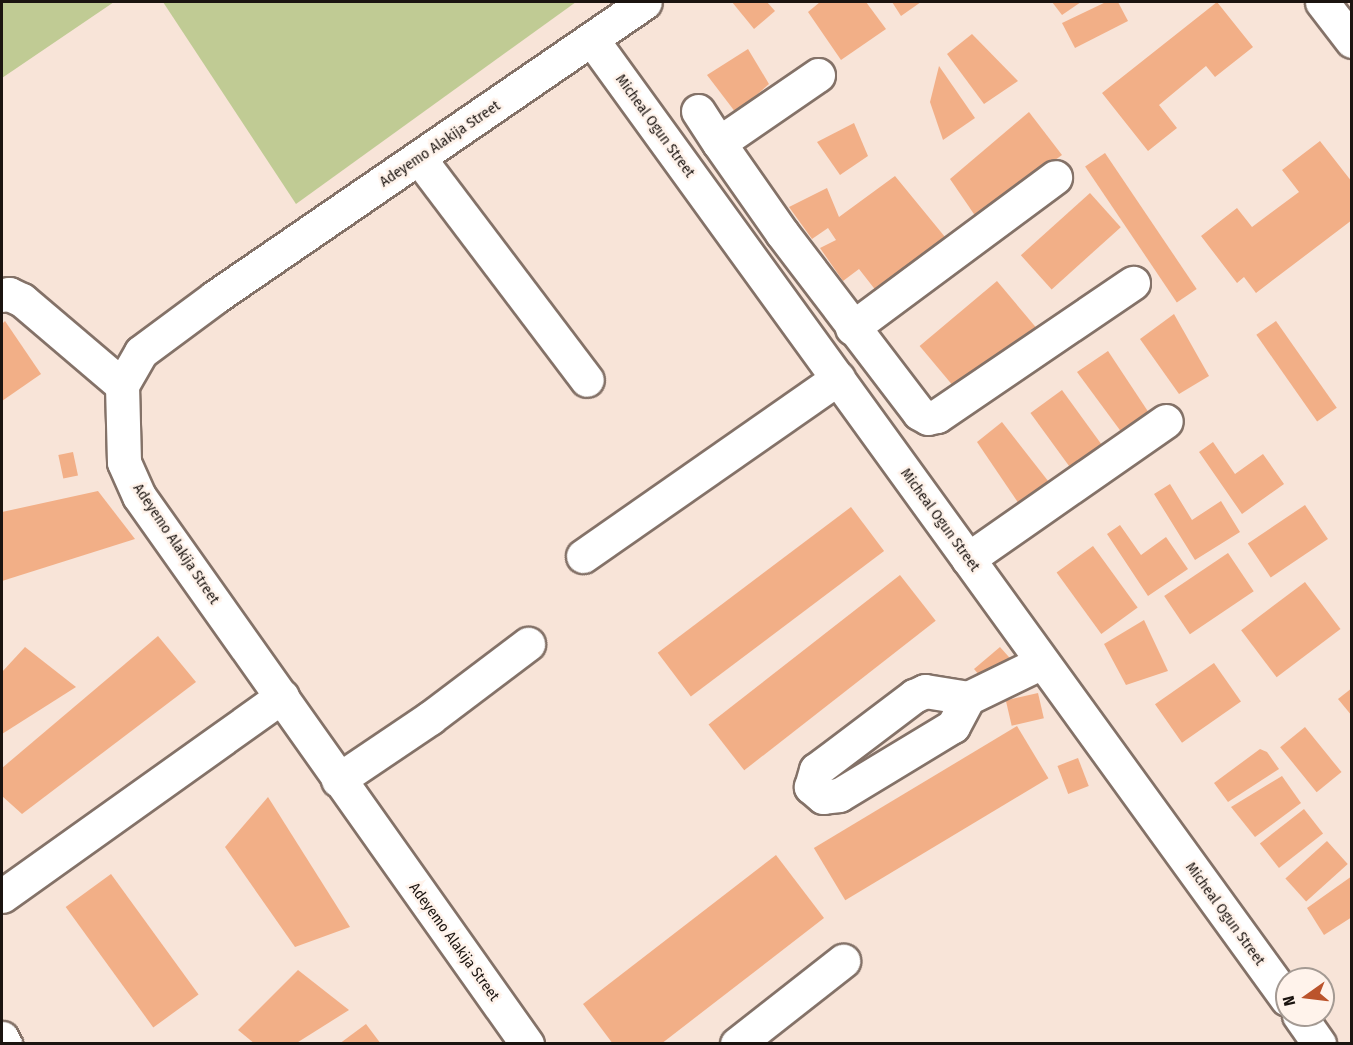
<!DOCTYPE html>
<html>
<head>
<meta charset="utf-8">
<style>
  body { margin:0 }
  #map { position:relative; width:1353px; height:1045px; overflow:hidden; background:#f8e4d8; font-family:"Fira Sans Condensed",sans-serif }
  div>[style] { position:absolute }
  .green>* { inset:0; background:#c0cb94 }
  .building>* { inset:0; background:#f2af87; transform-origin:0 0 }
  .roads { filter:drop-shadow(2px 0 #847268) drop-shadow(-2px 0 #847268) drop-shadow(0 2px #847268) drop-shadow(0 -2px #847268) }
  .minor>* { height:33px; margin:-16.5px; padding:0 16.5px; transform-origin:16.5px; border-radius:16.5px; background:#fff }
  span { translate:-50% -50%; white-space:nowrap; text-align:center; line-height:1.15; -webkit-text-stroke:5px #fff3eb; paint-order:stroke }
  .street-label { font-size:15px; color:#1b1410 }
  .frame { position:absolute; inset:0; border:3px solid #1b1410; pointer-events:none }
  .north { position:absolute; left:1275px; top:967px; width:60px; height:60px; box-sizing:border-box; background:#fff3eb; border:2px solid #a49a93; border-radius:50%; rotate:256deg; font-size:16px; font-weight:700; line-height:24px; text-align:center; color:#1b1410 }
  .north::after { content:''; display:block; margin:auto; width:21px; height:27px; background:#bb542c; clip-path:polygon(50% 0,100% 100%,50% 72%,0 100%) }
</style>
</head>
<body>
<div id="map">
  <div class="green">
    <div style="clip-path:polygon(2px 2px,114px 2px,2px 78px)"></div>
    <div style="clip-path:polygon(163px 2px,576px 2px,296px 204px)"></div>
  </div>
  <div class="building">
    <div style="clip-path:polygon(732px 2px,767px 2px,775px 11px,754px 29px)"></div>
    <div style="clip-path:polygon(820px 2px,866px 2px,886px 29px,841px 60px,808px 12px)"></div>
    <div style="clip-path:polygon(892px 2px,921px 2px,901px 16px)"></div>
    <div style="clip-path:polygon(1052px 2px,1081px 2px,1062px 15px)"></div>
    <div style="clip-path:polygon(1106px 2px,1118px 2px,1128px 21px,1075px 48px,1062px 23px)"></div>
    <div style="clip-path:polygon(1217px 2px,1253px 47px,1215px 77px,1206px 66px,1159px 105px,1177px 128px,1148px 151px,1102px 93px)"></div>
    <div style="clip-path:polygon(972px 34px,1018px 81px,984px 104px,947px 54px)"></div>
    <div style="clip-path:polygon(748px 49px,769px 84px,736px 113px,707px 75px)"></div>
    <div style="clip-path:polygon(939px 66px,975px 118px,943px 140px,930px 102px)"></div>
    <div style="clip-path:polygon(1029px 112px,1062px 155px,976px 217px,950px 179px)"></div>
    <div style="clip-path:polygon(854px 123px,868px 156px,840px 175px,817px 142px)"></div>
    <div style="clip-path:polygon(1320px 141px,1352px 182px,1352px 220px,1256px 293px,1244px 277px,1237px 283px,1201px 236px,1237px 208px,1252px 227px,1299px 192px,1282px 170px)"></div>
    <div style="left:1105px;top:153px;width:164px;height:24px;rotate:56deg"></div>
    <div style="clip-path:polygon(895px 176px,945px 237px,877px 292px,859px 269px,843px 281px,820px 248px,836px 240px,828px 228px,812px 239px,789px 207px,827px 188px,839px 217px)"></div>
    <div style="left:1090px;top:193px;width:46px;height:93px;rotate:48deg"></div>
    <div style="left:997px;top:281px;width:62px;height:101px;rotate:50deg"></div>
    <div style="clip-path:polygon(1174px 314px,1209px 376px,1179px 394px,1140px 339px)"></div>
    <div style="clip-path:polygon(5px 321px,41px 374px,2px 401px,2px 324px)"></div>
    <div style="left:1276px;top:321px;width:106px;height:24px;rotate:55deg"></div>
    <div style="clip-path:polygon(1108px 351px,1151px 416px,1125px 437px,1077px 372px)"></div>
    <div style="left:1062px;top:390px;width:75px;height:39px;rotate:54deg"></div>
    <div style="clip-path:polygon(1002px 422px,1052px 486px,1023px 510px,977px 442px)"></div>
    <div style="clip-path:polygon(1213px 442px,1235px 474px,1263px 454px,1284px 484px,1242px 514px,1199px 452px)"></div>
    <div style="left:73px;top:452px;width:24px;height:15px;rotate:78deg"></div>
    <div style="clip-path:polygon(1170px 484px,1192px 520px,1221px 501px,1240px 532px,1195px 560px,1154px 494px)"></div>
    <div style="clip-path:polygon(98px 491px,135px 539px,2px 581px,2px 512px)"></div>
    <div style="left:1305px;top:505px;width:41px;height:69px;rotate:56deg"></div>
    <div style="left:851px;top:507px;width:55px;height:242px;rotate:53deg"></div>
    <div style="clip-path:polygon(1120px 525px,1141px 555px,1166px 537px,1188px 569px,1148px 596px,1107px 534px)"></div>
    <div style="left:1093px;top:546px;width:76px;height:45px;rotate:54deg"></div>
    <div style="left:1228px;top:553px;width:46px;height:77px;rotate:56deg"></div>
    <div style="left:900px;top:575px;width:58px;height:243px;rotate:52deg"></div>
    <div style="left:1305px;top:582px;width:59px;height:80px;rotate:53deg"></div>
    <div style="clip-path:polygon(1144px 620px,1168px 671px,1126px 685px,1104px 644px)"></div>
    <div style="clip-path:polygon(158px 636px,196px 682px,22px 814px,2px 796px,2px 768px)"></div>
    <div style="clip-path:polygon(25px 647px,76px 687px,2px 734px,2px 672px)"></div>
    <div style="clip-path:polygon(1000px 647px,1016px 665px,986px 683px,974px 669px)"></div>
    <div style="left:1214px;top:663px;width:47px;height:72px;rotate:55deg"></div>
    <div style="clip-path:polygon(1352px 688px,1352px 716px,1338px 699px)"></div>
    <div style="left:1038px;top:693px;width:26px;height:33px;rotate:77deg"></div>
    <div style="left:1017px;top:726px;width:61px;height:237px;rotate:59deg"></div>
    <div style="left:1305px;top:727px;width:58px;height:32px;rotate:51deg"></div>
    <div style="clip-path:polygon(1260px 749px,1267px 752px,1279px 769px,1228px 802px,1214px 783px)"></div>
    <div style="left:1078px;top:758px;width:30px;height:22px;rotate:69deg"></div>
    <div style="clip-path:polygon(1282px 776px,1301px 803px,1255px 837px,1231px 807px)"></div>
    <div style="clip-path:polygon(268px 797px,350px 927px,295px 947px,225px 847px)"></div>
    <div style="left:1304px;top:809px;width:31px;height:56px;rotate:52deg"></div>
    <div style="left:1327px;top:841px;width:31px;height:56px;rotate:48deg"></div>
    <div style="clip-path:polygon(776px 855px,824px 918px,661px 1044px,613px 1044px,583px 1004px)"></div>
    <div style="left:111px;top:874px;width:149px;height:56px;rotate:54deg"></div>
    <div style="clip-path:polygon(1352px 876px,1352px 917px,1324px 935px,1307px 908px)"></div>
    <div style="clip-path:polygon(298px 970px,349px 1010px,295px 1044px,255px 1044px,238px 1030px)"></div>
    <div style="clip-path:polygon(366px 1024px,381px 1044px,339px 1044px)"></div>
  </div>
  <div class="roads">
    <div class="minor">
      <div style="left:1322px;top:2px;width:49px;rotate:52.4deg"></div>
      <div style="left:593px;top:41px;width:1183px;rotate:54.08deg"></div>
      <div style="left:818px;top:75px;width:120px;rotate:145.5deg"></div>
      <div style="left:719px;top:143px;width:110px;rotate:55deg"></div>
      <div style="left:782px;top:233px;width:226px;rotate:52.7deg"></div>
      <div style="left:919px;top:413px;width:10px;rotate:29deg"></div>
      <div style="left:928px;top:418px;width:9px;rotate:-13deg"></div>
      <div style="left:937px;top:416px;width:237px;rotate:-34.2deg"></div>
      <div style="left:698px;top:111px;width:38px;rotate:57deg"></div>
      <div style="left:419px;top:158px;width:278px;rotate:52.9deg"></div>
      <div style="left:2px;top:295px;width:7px;rotate:-8deg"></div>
      <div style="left:9px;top:294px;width:14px;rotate:25deg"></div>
      <div style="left:22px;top:300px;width:131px;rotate:40.4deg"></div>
      <div style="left:852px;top:328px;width:253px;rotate:-36.6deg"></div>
      <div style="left:583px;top:556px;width:311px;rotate:-34.9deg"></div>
      <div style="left:968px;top:559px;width:241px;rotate:-34.9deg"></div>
      <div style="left:968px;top:698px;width:32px;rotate:118deg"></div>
      <div style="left:953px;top:726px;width:133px;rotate:148.8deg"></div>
      <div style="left:839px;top:795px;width:16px;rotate:173deg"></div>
      <div style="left:823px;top:797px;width:16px;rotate:-140deg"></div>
      <div style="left:811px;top:787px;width:18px;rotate:-74deg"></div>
      <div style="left:816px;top:770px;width:123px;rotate:-37.1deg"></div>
      <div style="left:914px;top:696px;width:12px;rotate:-24deg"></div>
      <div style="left:925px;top:691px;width:44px;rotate:9.2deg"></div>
      <div style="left:968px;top:698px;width:82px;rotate:-25.9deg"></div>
      <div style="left:338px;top:780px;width:111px;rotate:-34deg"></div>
      <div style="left:430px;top:718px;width:123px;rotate:-37.1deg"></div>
      <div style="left:2px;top:896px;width:344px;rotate:-35.5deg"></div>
      <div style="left:1299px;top:1015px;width:35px;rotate:55deg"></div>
      <div style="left:2px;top:1038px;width:7px;rotate:63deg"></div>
      <div style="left:527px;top:1044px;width:671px;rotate:-125.3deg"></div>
      <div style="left:139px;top:496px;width:37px;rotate:-114deg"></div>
      <div style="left:124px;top:462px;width:77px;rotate:-91.5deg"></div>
      <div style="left:122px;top:385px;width:38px;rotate:-60deg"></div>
      <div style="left:141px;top:352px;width:92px;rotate:-36.6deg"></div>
      <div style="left:215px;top:297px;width:521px;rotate:-34.45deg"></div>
      <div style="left:737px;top:1044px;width:135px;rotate:-38.1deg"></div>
    </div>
  </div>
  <div class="street-label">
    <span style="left:655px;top:126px;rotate:54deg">Micheal Ogun Street</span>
    <span style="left:440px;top:144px;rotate:-34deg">Adeyemo Alakija Street</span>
    <span style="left:940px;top:520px;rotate:54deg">Micheal Ogun Street</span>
    <span style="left:176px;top:544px;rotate:56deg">Adeyemo Alakija Street</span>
    <span style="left:1225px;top:914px;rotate:54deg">Micheal Ogun Street</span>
    <span style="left:454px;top:942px;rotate:54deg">Adeyemo Alakija Street</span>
  </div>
  <div class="frame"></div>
  <div class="north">N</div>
</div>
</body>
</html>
